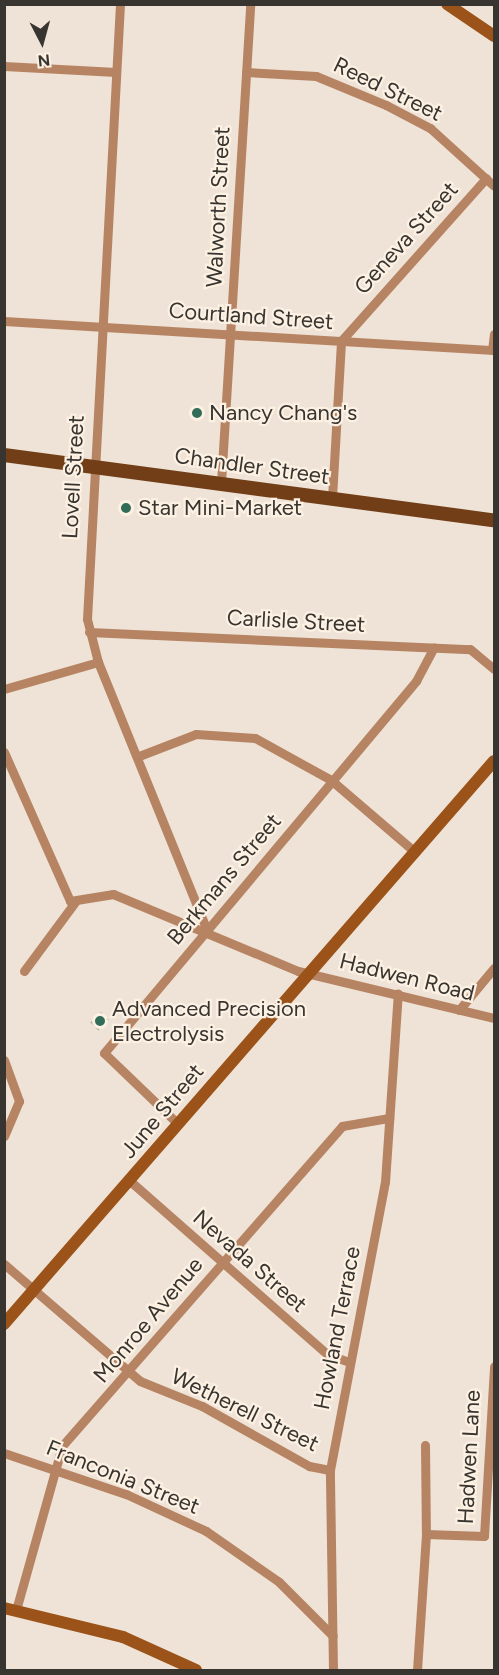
<!DOCTYPE html>
<html>
<head>
<meta charset="utf-8">
<style>
  body { margin:0 }
  #map { position:relative; width:499px; height:1675px; overflow:hidden; background:#eee3d6; font-family:Figtree,sans-serif }
  div>[style] { position:absolute }
  .building>* { inset:0; background:#b1ac9d; transform-origin:0 0 }
  .street>* { height:9px; margin:-4.5px; padding:0 4.5px; transform-origin:4.5px; border-radius:4.5px; background:#b78463 }
  .secondary>* { height:12px; margin:-6px; padding:0 6px; transform-origin:6px; border-radius:6px; background:#9b5319 }
  .primary>* { height:14px; margin:-7px; padding:0 7px; transform-origin:7px; border-radius:7px; background:#713e17 }
  .dots>* { width:16px; height:16px; translate:-50% -50%; box-sizing:border-box; border:3px solid #fcf1e3; border-radius:50% }
  span { translate:-50% -50%; white-space:nowrap; text-align:center; line-height:1.15; -webkit-text-stroke:4.5px #fcf1e3; paint-order:stroke }
  .street-label { font-size:22px; color:#38342f }
  .poi-label { font-size:22px; color:#38342f }
  .left { translate:0 -50%; text-align:left }
  .frame { position:absolute; inset:0; border:6px solid #38342f; pointer-events:none }
  .north { position:absolute; left:12px; top:12px; width:60px; height:60px; -webkit-text-stroke:4px #fcf1e3; paint-order:stroke; rotate:174deg; font-size:16px; font-weight:700; line-height:24px; text-align:center; color:#38342f }
  .north::after { content:''; display:block; margin:auto; width:21px; height:27px; background:#38342f; clip-path:polygon(50% 0,100% 100%,50% 72%,0 100%) }
</style>
</head>
<body>
<div id="map">
  <div class="building">
    <div style="left:101px;top:1012px;width:11px;height:15px;rotate:45deg"></div>
  </div>
  <div class="street">
    <div style="left:120px;top:4px;width:616px;rotate:93.07deg"></div>
    <div style="left:87px;top:619px;width:44px;rotate:75.7deg"></div>
    <div style="left:98px;top:662px;width:289px;rotate:67.9deg"></div>
    <div style="left:4px;top:66px;width:112px;rotate:3.1deg"></div>
    <div style="left:246px;top:72px;width:70px;rotate:3.3deg"></div>
    <div style="left:316px;top:76px;width:76px;rotate:22.5deg"></div>
    <div style="left:386px;top:105px;width:50px;rotate:27.6deg"></div>
    <div style="left:430px;top:128px;width:86px;rotate:42.2deg"></div>
    <div style="left:4px;top:321px;width:491px;rotate:3.4deg"></div>
    <div style="left:492px;top:350px;width:16px;rotate:-83deg"></div>
    <div style="left:221px;top:483px;width:480px;rotate:-86.5deg"></div>
    <div style="left:332px;top:498px;width:157px;rotate:-86.7deg"></div>
    <div style="left:341px;top:341px;width:218px;rotate:-48.3deg"></div>
    <div style="left:89px;top:632px;width:381px;rotate:2.6deg"></div>
    <div style="left:470px;top:649px;width:31px;rotate:40deg"></div>
    <div style="left:4px;top:689px;width:98px;rotate:-16deg"></div>
    <div style="left:4px;top:752px;width:163px;rotate:66.1deg"></div>
    <div style="left:70px;top:901px;width:44px;rotate:-9.2deg"></div>
    <div style="left:113px;top:894px;width:200px;rotate:22.6deg"></div>
    <div style="left:298px;top:971px;width:202px;rotate:13.5deg"></div>
    <div style="left:139px;top:756px;width:61px;rotate:-21.1deg"></div>
    <div style="left:196px;top:734px;width:59px;rotate:3.9deg"></div>
    <div style="left:255px;top:738px;width:87px;rotate:28.9deg"></div>
    <div style="left:331px;top:780px;width:111px;rotate:40.6deg"></div>
    <div style="left:24px;top:971px;width:86px;rotate:-53.5deg"></div>
    <div style="left:459px;top:1010px;width:55px;rotate:-50.2deg"></div>
    <div style="left:4px;top:1060px;width:44px;rotate:69.9deg"></div>
    <div style="left:19px;top:1101px;width:38px;rotate:113deg"></div>
    <div style="left:177px;top:1123px;width:101px;rotate:-136.2deg"></div>
    <div style="left:104px;top:1053px;width:486px;rotate:-50deg"></div>
    <div style="left:416px;top:681px;width:38px;rotate:-62deg"></div>
    <div style="left:130px;top:1181px;width:262px;rotate:41.3deg"></div>
    <div style="left:327px;top:1354px;width:23px;rotate:20deg"></div>
    <div style="left:4px;top:1264px;width:179px;rotate:40.7deg"></div>
    <div style="left:140px;top:1381px;width:67px;rotate:22deg"></div>
    <div style="left:202px;top:1406px;width:123px;rotate:29.3deg"></div>
    <div style="left:309px;top:1466px;width:21px;rotate:11deg"></div>
    <div style="left:425px;top:1445px;width:89px;rotate:89.4deg"></div>
    <div style="left:4px;top:1453px;width:129px;rotate:18.6deg"></div>
    <div style="left:126px;top:1494px;width:88px;rotate:24.8deg"></div>
    <div style="left:206px;top:1531px;width:89px;rotate:34.9deg"></div>
    <div style="left:279px;top:1582px;width:76px;rotate:45deg"></div>
    <div style="left:16px;top:1610px;width:170px;rotate:-74.3deg"></div>
    <div style="left:62px;top:1446px;width:425px;rotate:-48.8deg"></div>
    <div style="left:342px;top:1126px;width:48px;rotate:-9.7deg"></div>
    <div style="left:333px;top:1670px;width:200px;rotate:-90.9deg"></div>
    <div style="left:330px;top:1470px;width:293px;rotate:-79.2deg"></div>
    <div style="left:385px;top:1182px;width:189px;rotate:-86.1deg"></div>
    <div style="left:417px;top:1670px;width:136px;rotate:-86.2deg"></div>
    <div style="left:426px;top:1534px;width:58px;rotate:2deg"></div>
    <div style="left:484px;top:1536px;width:170px;rotate:-86.6deg"></div>
  </div>
  <div class="secondary">
    <div style="left:447px;top:4px;width:57px;rotate:34.2deg"></div>
    <div style="left:4px;top:1324px;width:746px;rotate:-48.97deg"></div>
    <div style="left:4px;top:1608px;width:122px;rotate:13.7deg"></div>
    <div style="left:123px;top:1637px;width:80px;rotate:24.3deg"></div>
  </div>
  <div class="primary">
    <div style="left:4px;top:455px;width:494px;rotate:7.6deg"></div>
  </div>
  <div class="dots">
    <div style="left:197px;top:413px;background:#316d58"></div>
    <div style="left:126px;top:508px;background:#316d58"></div>
    <div style="left:100px;top:1021px;background:#316d58"></div>
  </div>
  <div class="street-label">
    <span style="left:388px;top:89px;rotate:26deg">Reed Street</span>
    <span style="left:218px;top:207px;rotate:-87deg">Walworth Street</span>
    <span style="left:406px;top:238px;rotate:-48deg">Geneva Street</span>
    <span style="left:251px;top:316px;rotate:4deg">Courtland Street</span>
    <span style="left:252px;top:466px;rotate:8deg">Chandler Street</span>
    <span style="left:73px;top:477px;rotate:-87deg">Lovell Street</span>
    <span style="left:296px;top:621px;rotate:3deg">Carlisle Street</span>
    <span style="left:224px;top:879px;rotate:-50deg">Berkmans Street</span>
    <span style="left:407px;top:977px;rotate:14deg">Hadwen Road</span>
    <span style="left:162px;top:1111px;rotate:-50deg">June Street</span>
    <span style="left:250px;top:1261px;rotate:41deg">Nevada Street</span>
    <span style="left:148px;top:1320px;rotate:-50deg">Monroe Avenue</span>
    <span style="left:337px;top:1328px;rotate:-79deg">Howland Terrace</span>
    <span style="left:245px;top:1410px;rotate:26deg">Wetherell Street</span>
    <span style="left:469px;top:1457px;rotate:-87deg">Hadwen Lane</span>
    <span style="left:123px;top:1477px;rotate:22deg">Franconia Street</span>
  </div>
  <div class="poi-label">
    <span class="left" style="left:209px;top:413px">Nancy Chang's</span>
    <span class="left" style="left:138px;top:508px">Star Mini-Market</span>
    <span class="left" style="left:112px;top:1021px">Advanced Precision<br>Electrolysis</span>
  </div>
  <div class="frame"></div>
  <div class="north">N</div>
</div>
</body>
</html>
